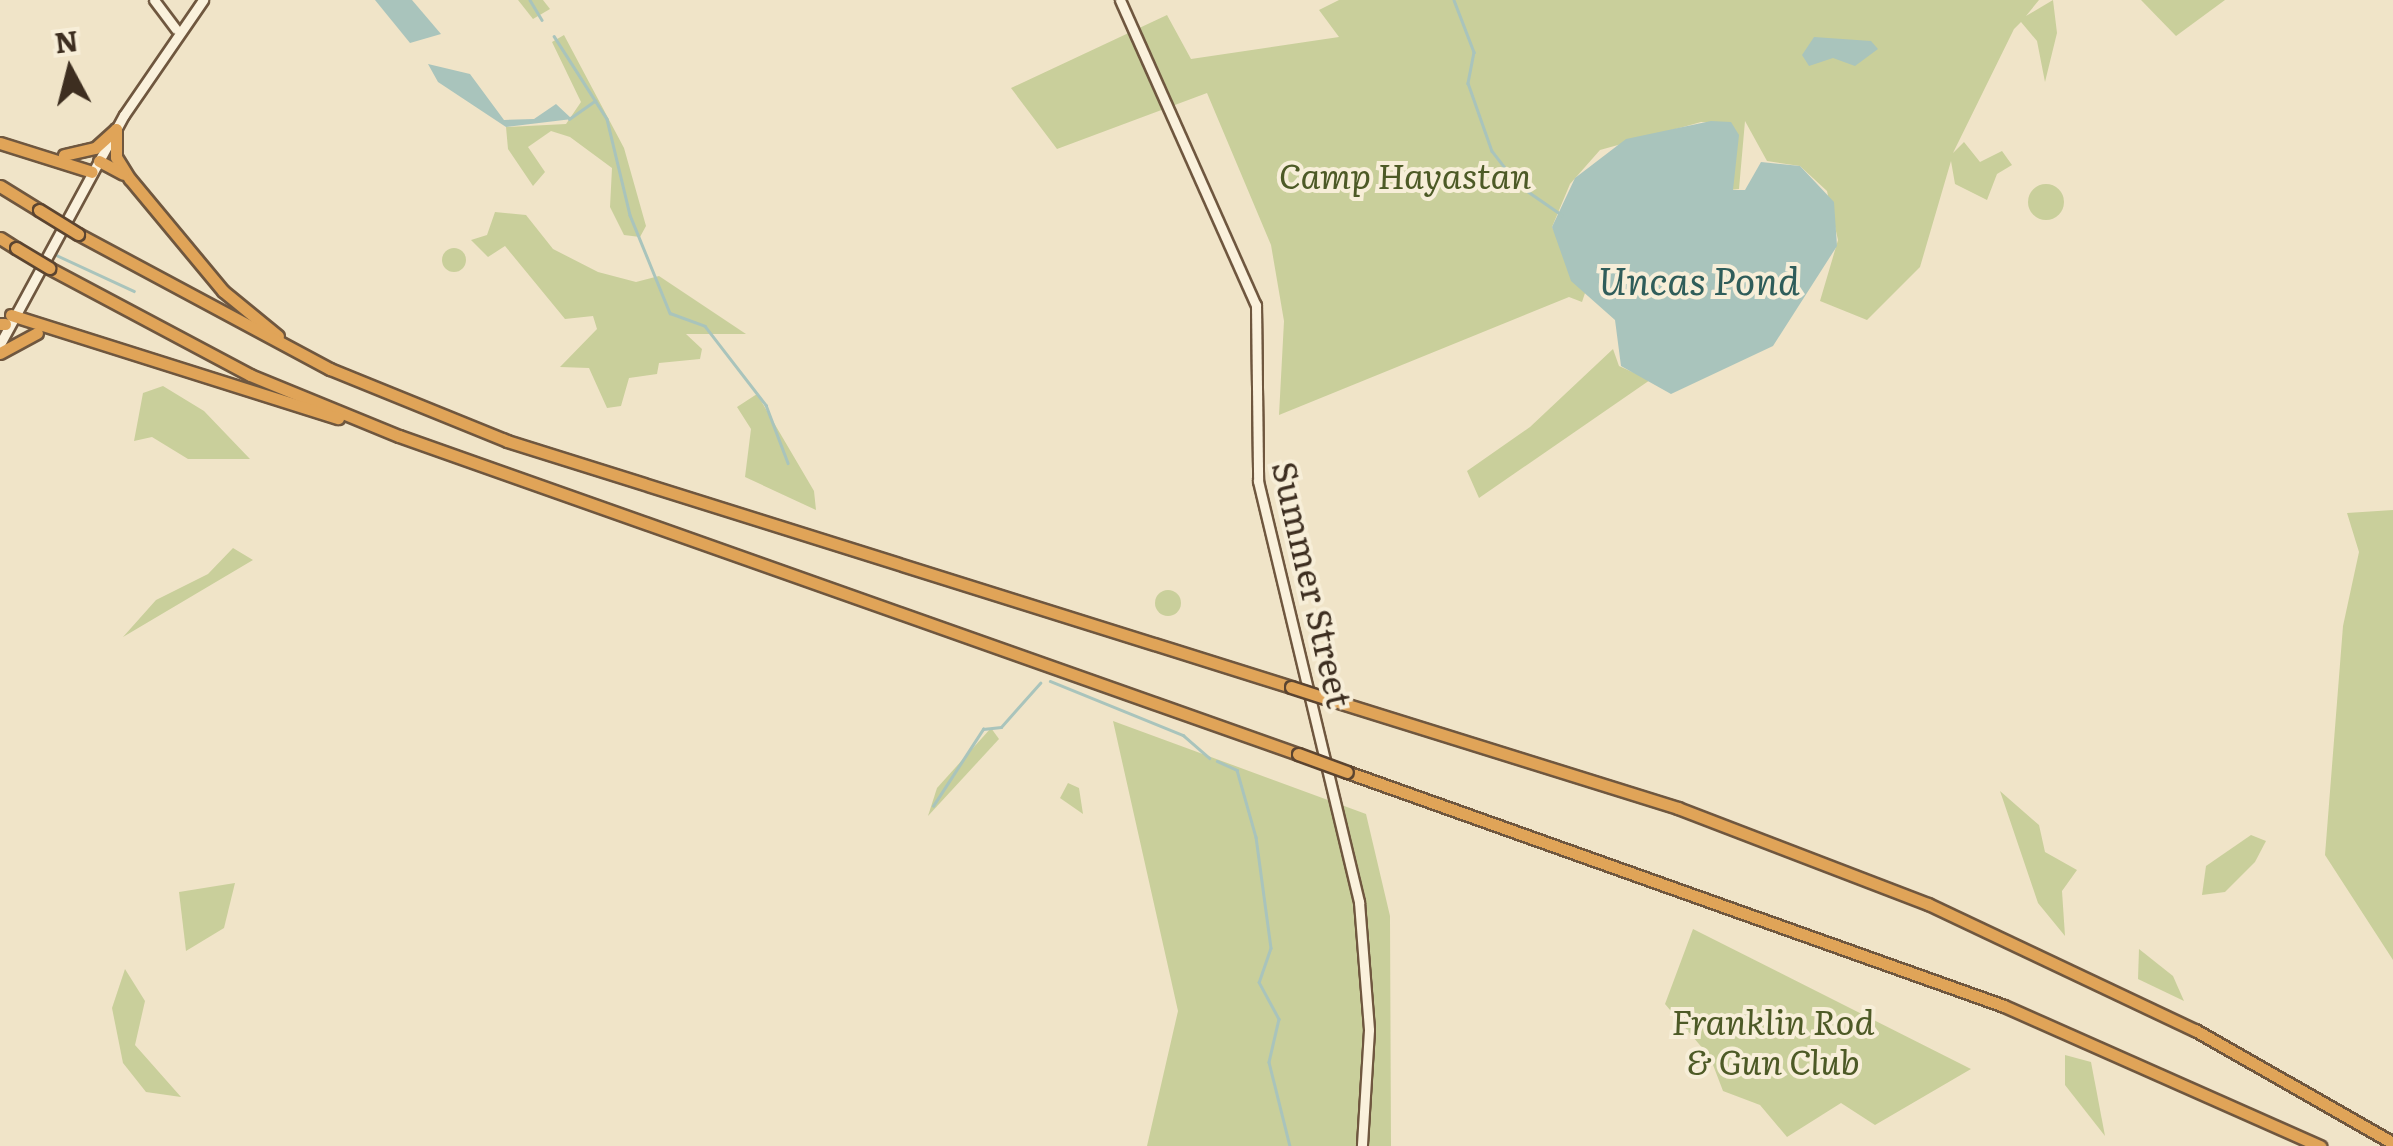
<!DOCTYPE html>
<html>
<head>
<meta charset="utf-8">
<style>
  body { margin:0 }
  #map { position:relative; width:2393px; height:1146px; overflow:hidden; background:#f0e4c8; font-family:Literata,serif }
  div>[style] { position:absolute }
  .green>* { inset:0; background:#c9cf9b }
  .round { border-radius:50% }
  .water>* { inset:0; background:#a9c4bc }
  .stream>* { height:2.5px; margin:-1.25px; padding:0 1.25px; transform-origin:1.25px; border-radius:1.25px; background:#a9c4bc }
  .roads { filter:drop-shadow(2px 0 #6f573f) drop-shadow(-2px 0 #6f573f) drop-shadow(0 2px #6f573f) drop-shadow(0 -2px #6f573f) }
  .secondary>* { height:9px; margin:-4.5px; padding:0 4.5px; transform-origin:4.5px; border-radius:4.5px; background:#faf1dc }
  .motorway>* { height:11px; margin:-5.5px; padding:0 5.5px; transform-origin:5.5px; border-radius:5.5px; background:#e0a458 }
  .bridges { filter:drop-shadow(2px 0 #5b4430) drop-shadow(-2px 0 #5b4430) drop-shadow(0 2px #5b4430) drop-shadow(0 -2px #5b4430) }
  .motorway-bridge>* { height:11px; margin:-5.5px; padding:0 5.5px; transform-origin:5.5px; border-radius:5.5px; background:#e0a458 }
  span { translate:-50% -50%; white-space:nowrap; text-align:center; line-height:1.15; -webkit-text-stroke:8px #f7eed8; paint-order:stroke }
  .park-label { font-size:35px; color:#4d5a26; font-style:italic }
  .street-label { font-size:35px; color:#3d2e20 }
  .water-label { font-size:38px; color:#2f5d5a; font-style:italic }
  .north { position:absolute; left:20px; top:20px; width:100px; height:100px; -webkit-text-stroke:8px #f7eed8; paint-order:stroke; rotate:353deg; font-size:28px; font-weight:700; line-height:40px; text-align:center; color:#3d2e20 }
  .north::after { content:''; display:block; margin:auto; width:35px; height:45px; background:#3d2e20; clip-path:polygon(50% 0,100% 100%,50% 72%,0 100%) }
</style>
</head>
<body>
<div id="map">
  <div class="green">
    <div style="clip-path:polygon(518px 0,543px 0,550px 9px,533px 19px)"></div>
    <div style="clip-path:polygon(1339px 0,2039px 0,2026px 16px,2053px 0,2057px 33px,2045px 82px,2037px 41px,2021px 22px,2014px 29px,1953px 153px,1964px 142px,1980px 162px,2002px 151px,2012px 165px,1997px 174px,1987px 200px,1955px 184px,1951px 161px,1920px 267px,1867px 320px,1820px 301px,1838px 240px,1827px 191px,1800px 166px,1767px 161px,1745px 121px,1739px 189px,1729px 190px,1722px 123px,1701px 122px,1600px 150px,1570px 184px,1552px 227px,1586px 290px,1582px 302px,1569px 297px,1279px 415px,1284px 321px,1271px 245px,1207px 93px,1057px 149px,1011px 88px,1167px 15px,1191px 59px,1339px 37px,1319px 10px)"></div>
    <div style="clip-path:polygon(2141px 0,2225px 0,2176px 36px)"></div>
    <div style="clip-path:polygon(564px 35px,624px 148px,646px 226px,640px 237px,624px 235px,610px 207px,612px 168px,570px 137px,551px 131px,528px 147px,545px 172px,533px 186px,508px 149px,506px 127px,566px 124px,581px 102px,552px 42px)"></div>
    <div class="round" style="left:2028px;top:184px;width:36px;height:36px"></div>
    <div style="clip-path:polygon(495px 212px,526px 215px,553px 249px,598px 272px,636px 282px,659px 276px,746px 334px,686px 334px,702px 349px,700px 359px,659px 363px,657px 374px,629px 378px,621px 406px,607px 408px,589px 368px,560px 367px,597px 329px,593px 316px,565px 319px,505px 246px,488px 257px,471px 240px,487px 235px)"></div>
    <div class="round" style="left:442px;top:248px;width:24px;height:24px"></div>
    <div style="clip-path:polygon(1613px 349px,1619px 366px,1650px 380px,1479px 498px,1467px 471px,1530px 427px)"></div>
    <div style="clip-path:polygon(163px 386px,204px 411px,250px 459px,188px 459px,152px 437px,134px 441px,143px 393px)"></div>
    <div style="clip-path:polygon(757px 394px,814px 491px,816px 510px,745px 477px,751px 429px,737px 407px)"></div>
    <div style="clip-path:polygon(2393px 510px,2393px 960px,2325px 855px,2343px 626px,2359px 552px,2347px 513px)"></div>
    <div style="clip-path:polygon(233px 548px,253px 560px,123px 637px,156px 600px,208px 574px)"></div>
    <div class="round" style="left:1155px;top:590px;width:26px;height:26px"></div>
    <div style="clip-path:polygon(1113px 721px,1366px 814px,1390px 916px,1391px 1146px,1147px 1146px,1178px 1011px)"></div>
    <div style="clip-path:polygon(991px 728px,999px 739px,928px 816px,937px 788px)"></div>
    <div style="clip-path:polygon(1068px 783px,1079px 788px,1083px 814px,1060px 798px)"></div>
    <div style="clip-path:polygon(2000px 791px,2039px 825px,2045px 852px,2077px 870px,2062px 891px,2065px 936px,2038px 903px)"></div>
    <div style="clip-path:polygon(2251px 835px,2266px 841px,2255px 862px,2225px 892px,2202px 895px,2206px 866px)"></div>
    <div style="clip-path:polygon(235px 883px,224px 928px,186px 951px,179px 892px)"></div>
    <div style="clip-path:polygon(1693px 929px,1971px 1069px,1875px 1125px,1841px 1103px,1787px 1137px,1760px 1105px,1723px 1091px,1710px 1057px,1665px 1004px)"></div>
    <div style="clip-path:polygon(2139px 949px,2173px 976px,2184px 1001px,2138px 979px)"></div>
    <div style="clip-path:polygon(125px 969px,145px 1001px,135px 1045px,181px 1097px,146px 1092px,123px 1063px,112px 1008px)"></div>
    <div style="clip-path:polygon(2065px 1055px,2091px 1062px,2105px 1136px,2065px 1085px)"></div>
  </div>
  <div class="water">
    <div style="clip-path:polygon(375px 0,412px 0,441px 34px,410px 43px)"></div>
    <div style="clip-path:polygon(1814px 37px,1871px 41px,1878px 49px,1855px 66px,1833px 58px,1809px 66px,1802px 55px)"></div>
    <div style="clip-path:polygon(428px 64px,470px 74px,504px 120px,534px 119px,556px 104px,572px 119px,506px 127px,438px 82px)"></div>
    <div style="clip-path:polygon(1711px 121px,1731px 122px,1739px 135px,1733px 190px,1745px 190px,1761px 162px,1800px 166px,1834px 202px,1837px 246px,1773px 346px,1671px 394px,1621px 366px,1615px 320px,1571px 281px,1552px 227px,1575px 178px,1626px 139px)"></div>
  </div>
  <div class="stream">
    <div style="left:530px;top:0;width:23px;rotate:59deg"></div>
    <div style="left:1454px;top:0;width:56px;rotate:69deg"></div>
    <div style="left:1474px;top:52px;width:32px;rotate:101deg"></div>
    <div style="left:1468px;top:83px;width:72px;rotate:70.6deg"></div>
    <div style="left:1492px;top:151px;width:33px;rotate:52deg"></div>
    <div style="left:554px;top:36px;width:98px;rotate:57.4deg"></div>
    <div style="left:607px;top:119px;width:99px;rotate:76.5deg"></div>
    <div style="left:630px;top:215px;width:106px;rotate:67.8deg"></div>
    <div style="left:670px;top:313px;width:37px;rotate:20deg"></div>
    <div style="left:705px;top:326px;width:100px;rotate:52.3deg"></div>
    <div style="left:766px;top:405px;width:62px;rotate:69.2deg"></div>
    <div style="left:569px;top:119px;width:32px;rotate:-35deg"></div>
    <div style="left:1520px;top:186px;width:51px;rotate:34.6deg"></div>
    <div style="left:54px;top:254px;width:88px;rotate:24.8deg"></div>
    <div style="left:1050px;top:681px;width:144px;rotate:22.1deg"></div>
    <div style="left:1183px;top:735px;width:35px;rotate:41deg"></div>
    <div style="left:1217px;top:761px;width:22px;rotate:24deg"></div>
    <div style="left:1237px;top:770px;width:70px;rotate:74.2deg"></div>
    <div style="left:1256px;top:837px;width:112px;rotate:82.3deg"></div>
    <div style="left:1271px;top:948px;width:36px;rotate:109deg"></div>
    <div style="left:1259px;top:982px;width:42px;rotate:61.6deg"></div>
    <div style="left:1279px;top:1019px;width:44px;rotate:103.1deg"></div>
    <div style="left:1269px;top:1062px;width:87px;rotate:76deg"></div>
    <div style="left:933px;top:806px;width:92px;rotate:-57deg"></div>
    <div style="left:983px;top:729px;width:18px;rotate:-6deg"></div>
    <div style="left:1001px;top:727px;width:59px;rotate:-48.4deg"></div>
  </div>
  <div class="roads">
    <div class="secondary">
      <div style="left:154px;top:0;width:36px;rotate:53deg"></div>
      <div style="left:1120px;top:0;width:334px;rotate:66deg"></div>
      <div style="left:1256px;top:305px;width:176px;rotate:89.3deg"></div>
      <div style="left:1258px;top:481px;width:433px;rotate:76.5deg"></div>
      <div style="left:1359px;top:902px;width:128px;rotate:85.5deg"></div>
      <div style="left:1369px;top:1030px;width:116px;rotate:93.5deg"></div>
      <div style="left:0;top:344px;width:260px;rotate:-61.6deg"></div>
      <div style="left:124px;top:115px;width:140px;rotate:-55.5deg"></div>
    </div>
    <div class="motorway">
      <div style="left:116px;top:129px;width:28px;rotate:90deg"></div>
      <div style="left:116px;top:157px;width:26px;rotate:58deg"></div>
      <div style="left:130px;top:179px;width:146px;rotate:50.3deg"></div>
      <div style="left:223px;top:291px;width:71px;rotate:39.3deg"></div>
      <div style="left:0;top:143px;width:96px;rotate:17.5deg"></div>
      <div style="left:64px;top:155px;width:32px;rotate:-13deg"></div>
      <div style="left:95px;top:148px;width:28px;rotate:-42deg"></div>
      <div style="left:99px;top:161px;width:27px;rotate:28deg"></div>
      <div style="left:0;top:186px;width:46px;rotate:31.6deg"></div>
      <div style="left:78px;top:234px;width:286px;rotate:28.2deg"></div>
      <div style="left:330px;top:369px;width:191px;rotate:22.1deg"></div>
      <div style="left:507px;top:441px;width:822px;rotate:17.42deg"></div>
      <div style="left:0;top:238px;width:19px;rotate:32deg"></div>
      <div style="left:49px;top:268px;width:228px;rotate:28deg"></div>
      <div style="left:250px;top:375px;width:161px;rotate:22.3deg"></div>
      <div style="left:399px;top:436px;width:954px;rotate:19.48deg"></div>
      <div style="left:11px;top:315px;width:343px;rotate:17.5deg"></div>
      <div style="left:0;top:324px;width:5px"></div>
      <div style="left:0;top:353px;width:42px;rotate:-28.4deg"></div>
      <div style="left:1328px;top:699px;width:367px;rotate:17.3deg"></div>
      <div style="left:1678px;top:808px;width:268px;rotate:21deg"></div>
      <div style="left:1928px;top:904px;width:295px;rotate:25.3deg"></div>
      <div style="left:2195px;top:1030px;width:228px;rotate:29.7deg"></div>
      <div style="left:1347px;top:772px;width:697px;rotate:19.6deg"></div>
      <div style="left:2004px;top:1006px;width:346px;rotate:23.9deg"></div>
    </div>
  </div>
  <div class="bridges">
    <div class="motorway-bridge">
      <div style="left:39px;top:210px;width:46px;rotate:31.6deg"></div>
      <div style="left:16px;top:248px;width:39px;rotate:31deg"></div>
      <div style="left:1291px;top:687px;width:39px;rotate:18deg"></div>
      <div style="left:1298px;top:754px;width:52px;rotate:20.2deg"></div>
    </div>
  </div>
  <div class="park-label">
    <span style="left:1405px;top:174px">Camp Hayastan</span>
    <span style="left:1773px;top:1040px">Franklin Rod<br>&amp; Gun Club</span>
  </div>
  <div class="street-label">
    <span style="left:1314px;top:584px;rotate:77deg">Summer Street</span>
  </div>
  <div class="water-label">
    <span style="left:1699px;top:279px">Uncas Pond</span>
  </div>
  <div class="north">N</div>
</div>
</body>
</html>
